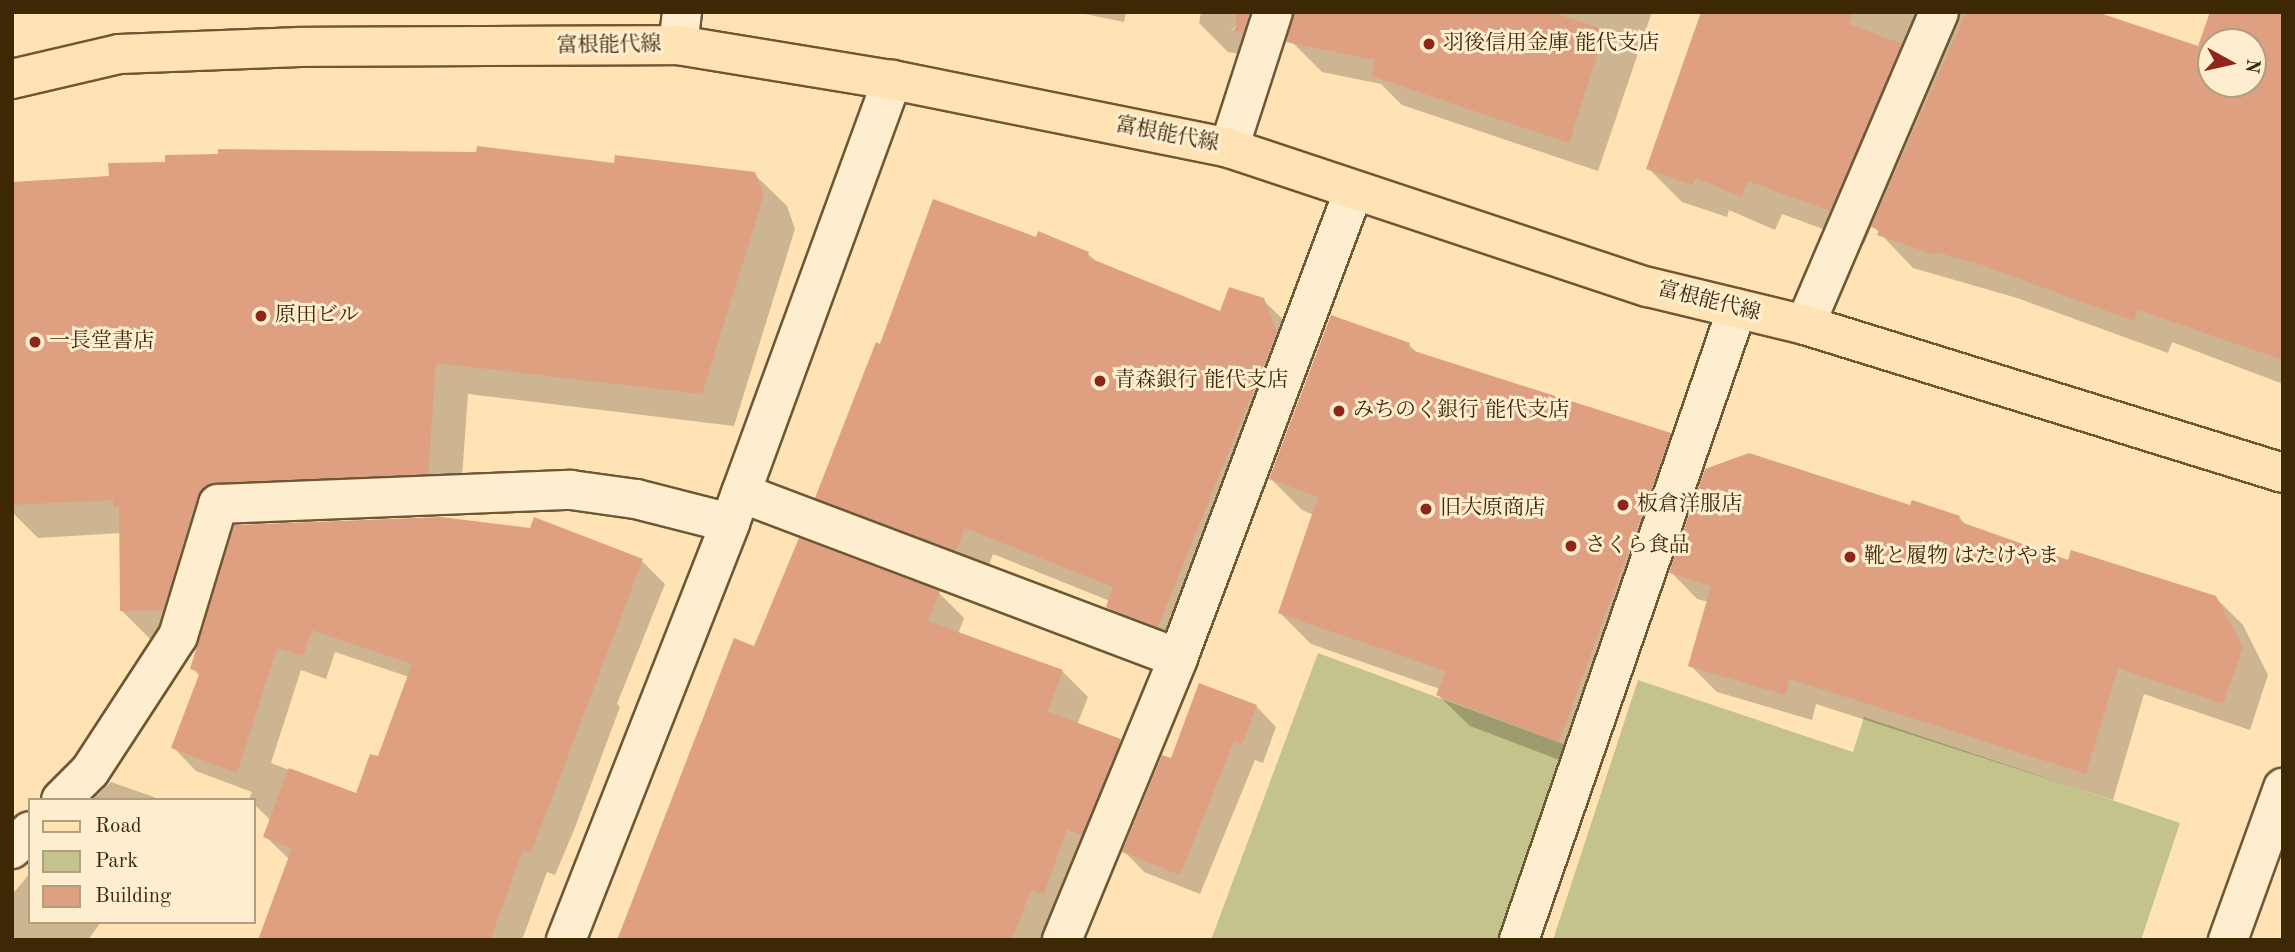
<!DOCTYPE html>
<html>
<head>
<meta charset="utf-8">
<style>
  body { margin:0 }
  #map { position:relative; width:2295px; height:952px; overflow:hidden; background:#ffe3b5; font-family:"Old Standard TT","Noto Serif JP",serif }
  div>[style] { position:absolute }
  .green>* { inset:0; background:#c3c38b }
  .shadow>* { inset:0; background:#0003 }
  .building>* { inset:0; background:#dea081 }
  .roads { filter:drop-shadow(2px 0 #6e5732) drop-shadow(-2px 0 #6e5732) drop-shadow(0 2px #6e5732) drop-shadow(0 -2px #6e5732) }
  .minor>* { height:38px; margin:-19px; padding:0 19px; transform-origin:19px; border-radius:19px; background:#ffedcf }
  .major>* { height:38px; margin:-19px; padding:0 19px; transform-origin:19px; border-radius:19px; background:#ffe3b5 }
  .dots>* { width:19px; height:19px; translate:-50% -50%; box-sizing:border-box; border:4px solid #ffedcf; border-radius:50% }
  span { translate:-50% -50%; white-space:nowrap; text-align:center; line-height:1.15; -webkit-text-stroke:6px #ffedcf; paint-order:stroke }
  .poi-label { font-size:21px; color:#3d2806 }
  .left { translate:0 -50%; text-align:left }
  .street-label { font-size:21px; color:#3d2806 }
  .frame { position:absolute; inset:0; border:14px solid #3d2806; pointer-events:none }
  .legend { position:absolute; left:28px; top:798px; width:228px; height:126px; box-sizing:border-box; background:#ffedcf; border:2px solid #b19e7f; margin:0; padding:9px 12px; list-style:none; font-size:21px; color:#3d2806 }
  .legend li { display:flex; align-items:center; gap:14px; height:35px }
  .legend b { width:35px; border:2px solid #b19e7f }
  .north { position:absolute; left:2197px; top:28px; width:70px; height:70px; box-sizing:border-box; background:#ffedcf; border:2px solid #b19e7f; border-radius:50%; rotate:98deg; font-size:19px; font-weight:700; line-height:28px; text-align:center; color:#3d2806 }
  .north::after { content:''; display:block; margin:auto; width:24px; height:32px; background:#8f2418; clip-path:polygon(50% 0,100% 100%,50% 72%,0 100%) }
</style>
</head>
<body>
<div id="map">
  <div class="green">
    <div style="clip-path:polygon(1318px 653px,1574px 748px,1503px 940px,1211px 940px)"></div>
    <div style="clip-path:polygon(1638px 680px,1853px 752px,1864px 717px,2180px 823px,2141px 940px,1553px 940px)"></div>
  </div>
  <div class="shadow">
    <div style="clip-path:polygon(1075px 12px,1126px 12px,1124px 22px)"></div>
    <div style="clip-path:polygon(1201px 12px,1250px 12px,1230px 32px,1256px 12px,1652px 12px,1598px 171px,1402px 105px,1381px 84px,1322px 72px,1292px 42px,1296px 23px,1288px 24px,1260px 58px,1228px 52px,1199px 23px)"></div>
    <div style="clip-path:polygon(evenodd,1702px 12px,2093px 12px,2199px 48px,2212px 12px,2283px 12px,2283px 384px,2172px 342px,2168px 353px,2017px 298px,1913px 268px,1872px 225px,1864px 244px,1782px 214px,1775px 230px,1729px 210px,1727px 217px,1682px 202px,1648px 168px,1702px 12px,2211px 42px,2253px 42px,2253px 84px,2211px 84px,2211px 42px)"></div>
    <div style="clip-path:polygon(616px 165px,754px 174px,787px 206px,795px 229px,734px 426px,468px 394px,460px 506px,238px 518px,154px 643px,121px 610px,121px 533px,38px 538px,12px 512px,12px 184px)"></div>
    <div style="clip-path:polygon(1037px 239px,1088px 254px,1098px 263px,1221px 313px,1263px 300px,1292px 328px,1187px 654px,1136px 635px,1108px 607px,1110px 601px,993px 554px,984px 578px,845px 525px,817px 497px,881px 346px)"></div>
    <div style="clip-path:polygon(1409px 345px,1419px 354px,1670px 434px,1702px 466px,1591px 772px,1470px 726px,1438px 695px,1440px 689px,1311px 644px,1280px 613px,1314px 515px,1302px 510px,1271px 479px)"></div>
    <div style="clip-path:polygon(1911px 507px,1959px 517px,1968px 527px,2069px 563px,2216px 598px,2243px 625px,2268px 675px,2250px 730px,2144px 694px,2113px 800px,1816px 704px,1812px 720px,1717px 692px,1690px 665px,1708px 602px,1697px 599px,1671px 572px)"></div>
    <div style="clip-path:polygon(evenodd,236px 527px,642px 561px,665px 584px,617px 704px,620px 707px,574px 830px,555px 875px,547px 872px,522px 940px,260px 940px,290px 860px,265px 836px,271px 821px,249px 799px,252px 792px,196px 771px,173px 747px,200px 676px,192px 668px,236px 527px,335px 652px,409px 677px,379px 759px,357px 796px,271px 763px,301px 670px,326px 679px,335px 652px)"></div>
    <div style="clip-path:polygon(939px 593px,964px 618px,958px 634px,1062px 671px,1088px 697px,1077px 725px,1120px 741px,1145px 766px,1046px 940px,619px 940px,755px 648px)"></div>
    <div style="clip-path:polygon(1256px 706px,1276px 727px,1263px 763px,1255px 760px,1200px 894px,1144px 872px,1124px 851px,1172px 760px)"></div>
    <div style="clip-path:polygon(111px 782px,154px 797px,157px 800px,92px 800px)"></div>
    <div style="clip-path:polygon(30px 873px,30px 922px,101px 922px,88px 940px,12px 940px,12px 895px)"></div>
  </div>
  <div class="building">
    <div style="clip-path:polygon(1237px 12px,1250px 12px,1243px 33px,1235px 32px)"></div>
    <div style="clip-path:polygon(1294px 12px,1550px 12px,1605px 30px,1569px 143px,1371px 76px,1375px 60px,1286px 42px)"></div>
    <div style="clip-path:polygon(1701px 12px,1854px 12px,1850px 24px,1902px 44px,1830px 211px,1748px 181px,1742px 197px,1696px 178px,1693px 185px,1646px 169px)"></div>
    <div style="clip-path:polygon(evenodd,1966px 12px,2097px 12px,2198px 46px,2210px 12px,2283px 12px,2283px 360px,2138px 310px,2134px 321px,1982px 265px,1936px 252px,1935px 255px,1877px 235px,1879px 230px,1871px 227px,1966px 12px,2211px 42px,2253px 42px,2253px 84px,2211px 84px,2211px 42px)"></div>
    <div style="clip-path:polygon(477px 146px,614px 163px,615px 155px,755px 172px,764px 195px,702px 394px,436px 363px,428px 474px,205px 486px,197px 498px,163px 610px,120px 611px,119px 507px,113px 507px,113px 500px,12px 505px,12px 182px,109px 176px,108px 163px,165px 162px,165px 155px,218px 154px,218px 149px,476px 152px)"></div>
    <div style="clip-path:polygon(933px 199px,1036px 237px,1038px 231px,1089px 252px,1087px 257px,1220px 311px,1229px 287px,1264px 298px,1277px 332px,1158px 627px,1106px 607px,1113px 587px,965px 528px,956px 551px,815px 498px,876px 342px,880px 344px)"></div>
    <div style="clip-path:polygon(1331px 315px,1410px 343px,1408px 349px,1671px 433px,1559px 742px,1436px 695px,1446px 671px,1278px 613px,1318px 497px,1269px 479px)"></div>
    <div style="clip-path:polygon(1749px 453px,1910px 505px,1912px 500px,1960px 516px,1958px 521px,2068px 560px,2071px 550px,2216px 596px,2243px 647px,2223px 704px,2118px 668px,2086px 774px,1790px 679px,1785px 695px,1688px 666px,1711px 586px,1669px 573px,1705px 469px)"></div>
    <div style="clip-path:polygon(441px 517px,530px 528px,534px 517px,643px 559px,531px 853px,523px 850px,490px 940px,258px 940px,292px 848px,263px 837px,289px 768px,356px 793px,370px 754px,378px 756px,412px 664px,312px 630px,303px 656px,277px 648px,237px 773px,171px 748px,200px 672px,190px 669px,234px 525px)"></div>
    <div style="clip-path:polygon(799px 538px,940px 591px,928px 621px,1063px 670px,1048px 712px,1121px 739px,1082px 835px,1067px 829px,1044px 894px,1031px 890px,1012px 940px,617px 940px,734px 638px,754px 646px)"></div>
    <div style="clip-path:polygon(1199px 683px,1257px 705px,1242px 744px,1234px 741px,1180px 875px,1122px 852px,1162px 755px,1171px 758px)"></div>
  </div>
  <div class="roads">
    <div class="minor">
      <div style="left:678px;top:45px;width:33px;rotate:-83deg"></div>
      <div style="left:1229px;top:148px;width:143px;rotate:-72.1deg"></div>
      <div style="left:1805px;top:325px;width:340px;rotate:-66.8deg"></div>
      <div style="left:741px;top:493px;width:467px;rotate:20.7deg"></div>
      <div style="left:61px;top:800px;width:41px;rotate:-45deg"></div>
      <div style="left:90px;top:771px;width:161px;rotate:-56.9deg"></div>
      <div style="left:178px;top:636px;width:138px;rotate:-73.1deg"></div>
      <div style="left:218px;top:504px;width:353px;rotate:-2.3deg"></div>
      <div style="left:571px;top:490px;width:66px;rotate:7.9deg"></div>
      <div style="left:636px;top:499px;width:97px;rotate:14.3deg"></div>
      <div style="left:12px;top:849px;width:25px;rotate:-45deg"></div>
      <div style="left:566px;top:940px;width:448px;rotate:-68.5deg"></div>
      <div style="left:730px;top:523px;width:472px;rotate:-69.9deg"></div>
      <div style="left:1062px;top:940px;width:305px;rotate:-67.6deg"></div>
      <div style="left:1178px;top:658px;width:500px;rotate:-69.4deg"></div>
      <div style="left:1519px;top:940px;width:668px;rotate:-70.94deg"></div>
      <div style="left:2228px;top:940px;width:162px;rotate:-70.1deg"></div>
    </div>
    <div class="major">
      <div style="left:12px;top:79px;width:110px;rotate:-13.2deg"></div>
      <div style="left:119px;top:54px;width:181px;rotate:-2.2deg"></div>
      <div style="left:300px;top:47px;width:378px;rotate:-0.3deg"></div>
      <div style="left:678px;top:45px;width:217px;rotate:9.3deg"></div>
      <div style="left:892px;top:80px;width:344px;rotate:11.4deg"></div>
      <div style="left:1229px;top:148px;width:441px;rotate:18.4deg"></div>
      <div style="left:1648px;top:287px;width:162px;rotate:13.6deg"></div>
      <div style="left:1805px;top:325px;width:500px;rotate:17.2deg"></div>
    </div>
  </div>
  <div class="dots">
    <div style="left:1429px;top:44px;background:#8f2418"></div>
    <div style="left:261px;top:316px;background:#8f2418"></div>
    <div style="left:35px;top:342px;background:#8f2418"></div>
    <div style="left:1100px;top:381px;background:#8f2418"></div>
    <div style="left:1339px;top:411px;background:#8f2418"></div>
    <div style="left:1623px;top:505px;background:#8f2418"></div>
    <div style="left:1426px;top:509px;background:#8f2418"></div>
    <div style="left:1571px;top:546px;background:#8f2418"></div>
    <div style="left:1850px;top:557px;background:#8f2418"></div>
  </div>
  <div class="poi-label">
    <span class="left" style="left:1443px;top:44px">羽後信用金庫 能代支店</span>
    <span class="left" style="left:275px;top:316px">原田ビル</span>
    <span class="left" style="left:49px;top:342px">一長堂書店</span>
    <span class="left" style="left:1114px;top:381px">青森銀行 能代支店</span>
    <span class="left" style="left:1353px;top:411px">みちのく銀行 能代支店</span>
    <span class="left" style="left:1637px;top:505px">板倉洋服店</span>
    <span class="left" style="left:1440px;top:509px">旧大原商店</span>
    <span class="left" style="left:1585px;top:546px">さくら食品</span>
    <span class="left" style="left:1864px;top:557px">靴と履物 はたけやま</span>
  </div>
  <div class="street-label">
    <span style="left:609px;top:46px;rotate:-1deg">富根能代線</span>
    <span style="left:1167px;top:135px;rotate:11deg">富根能代線</span>
    <span style="left:1709px;top:302px;rotate:14deg">富根能代線</span>
  </div>
  <div class="frame"></div>
  <ul class="legend">
  <li><b style="height:9px;background:#ffe3b5"></b>Road</li>
  <li><b style="height:19px;background:#c3c38b"></b>Park</li>
  <li><b style="height:19px;background:#dea081"></b>Building</li>
  </ul>
  <div class="north">N</div>
</div>
</body>
</html>
